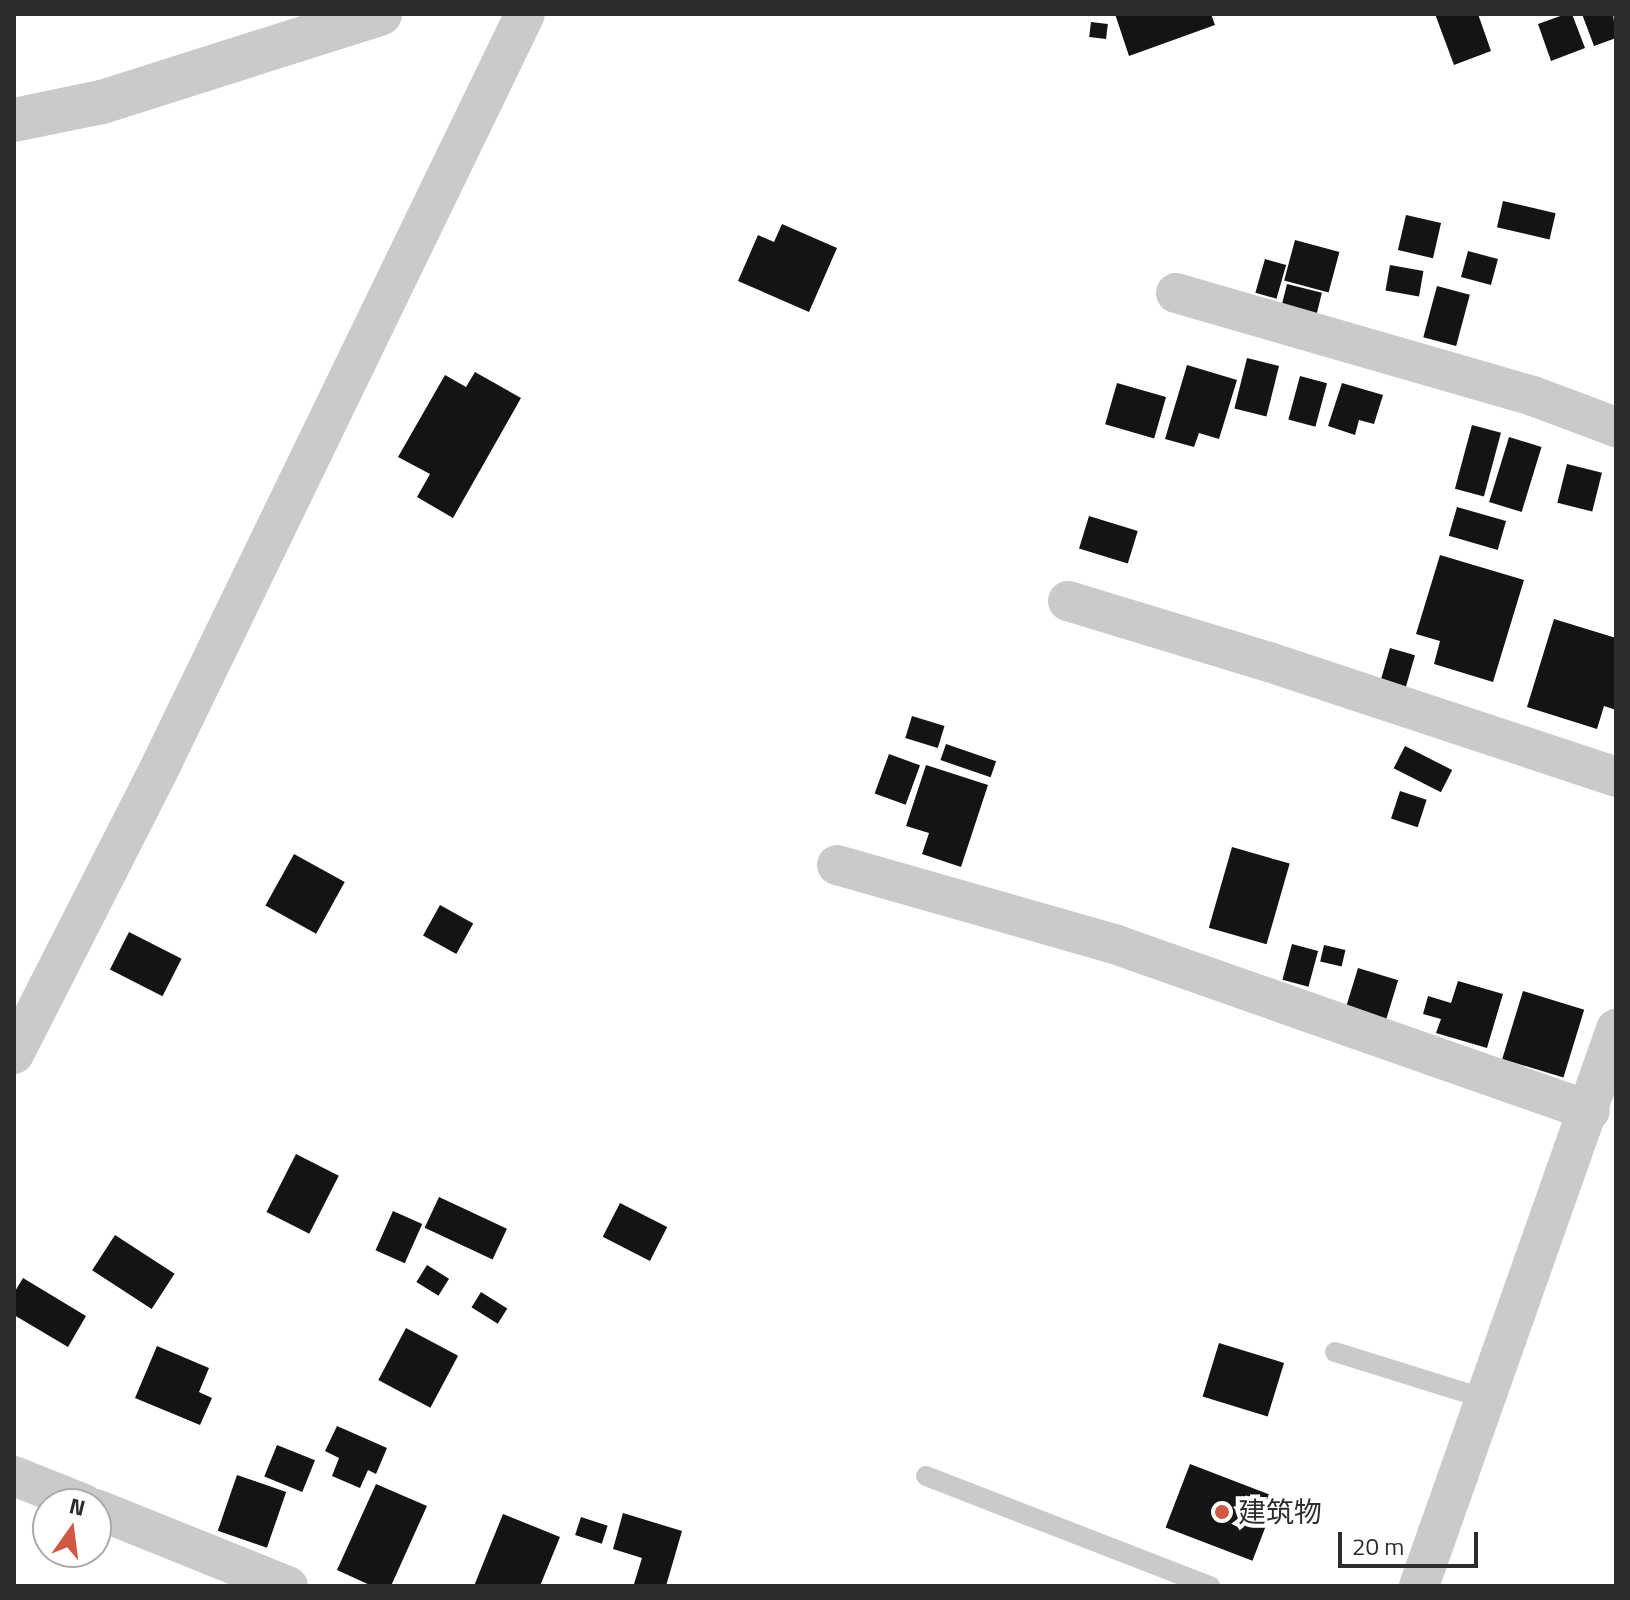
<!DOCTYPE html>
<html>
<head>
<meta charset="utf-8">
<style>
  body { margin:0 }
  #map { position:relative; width:1630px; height:1600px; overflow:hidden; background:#fff; font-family:"Titillium Web","Noto Sans SC",sans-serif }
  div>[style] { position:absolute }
  .building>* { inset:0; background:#141414; transform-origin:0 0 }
  .service>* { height:20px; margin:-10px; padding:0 10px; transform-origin:10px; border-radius:10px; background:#cacaca }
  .minor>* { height:40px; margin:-20px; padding:0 20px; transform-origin:20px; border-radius:20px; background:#cacaca }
  .tertiary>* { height:44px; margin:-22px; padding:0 22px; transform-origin:22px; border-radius:22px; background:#cacaca }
  .dots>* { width:22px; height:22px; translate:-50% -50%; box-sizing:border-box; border:4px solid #fff; border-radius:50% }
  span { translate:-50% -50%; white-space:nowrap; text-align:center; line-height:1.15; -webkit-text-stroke:8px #fff; paint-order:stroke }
  .poi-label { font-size:28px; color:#2d2d2d }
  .left { translate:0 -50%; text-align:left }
  .frame { position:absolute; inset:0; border:16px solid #2d2d2d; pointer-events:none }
  .north { position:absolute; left:32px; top:1488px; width:80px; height:80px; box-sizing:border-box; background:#fff; border:2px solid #ababab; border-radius:50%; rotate:14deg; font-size:22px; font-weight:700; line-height:32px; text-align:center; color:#2d2d2d }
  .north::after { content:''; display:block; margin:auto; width:28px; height:36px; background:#d05943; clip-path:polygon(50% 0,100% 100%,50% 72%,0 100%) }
  .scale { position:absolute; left:1338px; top:1532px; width:140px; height:36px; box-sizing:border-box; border:4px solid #2d2d2d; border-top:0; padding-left:10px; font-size:24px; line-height:28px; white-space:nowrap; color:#2d2d2d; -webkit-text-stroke:6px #fff; paint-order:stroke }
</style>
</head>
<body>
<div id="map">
  <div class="building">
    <div style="clip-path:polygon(1115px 14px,1211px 14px,1215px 25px,1129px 56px)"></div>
    <div style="clip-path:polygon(1435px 14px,1478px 14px,1491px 51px,1454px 65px)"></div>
    <div style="clip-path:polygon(1566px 14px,1572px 14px,1585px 48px,1551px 61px,1538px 24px)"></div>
    <div style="clip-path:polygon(1582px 14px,1613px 14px,1616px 38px,1594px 46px)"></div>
    <div style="left:1091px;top:22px;width:17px;height:15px;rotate:7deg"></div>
    <div style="left:1503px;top:201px;width:54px;height:27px;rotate:13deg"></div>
    <div style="left:1406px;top:215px;width:36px;height:36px;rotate:13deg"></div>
    <div style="clip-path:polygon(782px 224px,837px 248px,809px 312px,738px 281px,758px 235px,774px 242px)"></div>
    <div style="left:1295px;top:240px;width:46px;height:42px;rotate:15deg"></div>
    <div style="left:1468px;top:251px;width:31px;height:27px;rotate:15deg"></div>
    <div style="left:1265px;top:259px;width:22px;height:35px;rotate:16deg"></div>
    <div style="left:1390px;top:265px;width:34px;height:26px;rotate:10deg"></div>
    <div style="left:1287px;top:284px;width:36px;height:22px;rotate:14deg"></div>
    <div style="left:1437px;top:286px;width:34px;height:53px;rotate:15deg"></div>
    <div style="left:1247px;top:358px;width:33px;height:52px;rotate:14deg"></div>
    <div style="clip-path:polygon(1187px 365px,1237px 380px,1219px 439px,1199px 433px,1194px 447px,1165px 439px)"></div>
    <div style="clip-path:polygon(475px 372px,521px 398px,453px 518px,417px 497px,430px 474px,398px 457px,445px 375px,466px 387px)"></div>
    <div style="left:1300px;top:376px;width:28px;height:45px;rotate:15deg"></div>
    <div style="left:1117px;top:383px;width:51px;height:43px;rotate:16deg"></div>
    <div style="clip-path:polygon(1342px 383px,1383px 395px,1374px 424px,1359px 420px,1355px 435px,1328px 426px)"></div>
    <div style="left:1472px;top:425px;width:30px;height:66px;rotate:15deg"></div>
    <div style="left:1509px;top:437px;width:34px;height:68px;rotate:17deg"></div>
    <div style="left:1567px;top:464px;width:36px;height:40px;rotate:14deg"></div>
    <div style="left:1457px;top:507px;width:51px;height:30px;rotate:16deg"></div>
    <div style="left:1089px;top:516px;width:51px;height:34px;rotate:17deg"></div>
    <div style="clip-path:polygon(1440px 555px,1524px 580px,1493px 682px,1434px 664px,1440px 641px,1416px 634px)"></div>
    <div style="clip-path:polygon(1554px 619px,1616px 638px,1616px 710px,1604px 706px,1597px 729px,1527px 707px)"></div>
    <div style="left:1390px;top:648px;width:26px;height:37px;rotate:16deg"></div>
    <div style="left:912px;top:716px;width:34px;height:23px;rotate:17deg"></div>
    <div style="left:946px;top:744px;width:53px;height:17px;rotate:19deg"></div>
    <div style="left:1405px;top:746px;width:53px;height:25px;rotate:27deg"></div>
    <div style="left:889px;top:754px;width:33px;height:42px;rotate:20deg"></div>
    <div style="clip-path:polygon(926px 765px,988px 785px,961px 867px,922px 854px,929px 833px,906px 826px)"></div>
    <div style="left:1400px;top:791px;width:28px;height:29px;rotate:18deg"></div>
    <div style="left:1232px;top:847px;width:60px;height:84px;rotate:16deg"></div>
    <div style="left:294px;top:854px;width:58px;height:59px;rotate:29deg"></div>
    <div style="left:440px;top:905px;width:38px;height:35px;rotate:29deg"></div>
    <div style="left:129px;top:932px;width:59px;height:42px;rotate:27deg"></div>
    <div style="left:1292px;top:944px;width:27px;height:37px;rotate:15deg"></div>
    <div style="left:1324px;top:945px;width:22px;height:17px;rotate:13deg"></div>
    <div style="left:1358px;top:968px;width:42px;height:41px;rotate:17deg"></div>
    <div style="clip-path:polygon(1458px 981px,1503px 994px,1487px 1048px,1436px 1033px,1441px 1019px,1423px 1014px,1428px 996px,1451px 1003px)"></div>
    <div style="left:1523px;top:991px;width:64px;height:71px;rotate:17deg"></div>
    <div style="left:296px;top:1154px;width:48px;height:65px;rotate:27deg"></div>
    <div style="left:439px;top:1197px;width:75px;height:34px;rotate:25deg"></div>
    <div style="left:620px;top:1203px;width:53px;height:38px;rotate:27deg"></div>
    <div style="left:393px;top:1211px;width:32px;height:43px;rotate:24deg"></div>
    <div style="left:115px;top:1235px;width:71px;height:42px;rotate:33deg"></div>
    <div style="left:427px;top:1265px;width:26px;height:20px;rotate:32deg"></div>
    <div style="clip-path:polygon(23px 1278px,86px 1316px,68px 1347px,14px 1315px,14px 1293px)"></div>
    <div style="left:481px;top:1292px;width:31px;height:18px;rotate:32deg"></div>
    <div style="left:406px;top:1328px;width:59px;height:59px;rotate:28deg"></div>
    <div style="left:1219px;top:1343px;width:68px;height:56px;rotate:17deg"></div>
    <div style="clip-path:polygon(157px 1346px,209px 1368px,199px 1392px,212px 1398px,200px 1425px,135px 1398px)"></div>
    <div style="clip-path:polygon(337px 1426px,387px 1448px,376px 1474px,368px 1470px,360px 1488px,332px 1476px,339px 1458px,325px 1451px)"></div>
    <div style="left:277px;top:1445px;width:41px;height:34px;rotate:22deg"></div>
    <div style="left:1190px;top:1464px;width:93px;height:68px;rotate:21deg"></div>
    <div style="left:237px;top:1475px;width:52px;height:59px;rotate:19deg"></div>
    <div style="clip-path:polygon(376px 1484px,427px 1506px,391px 1586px,372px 1586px,337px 1570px)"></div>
    <div style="clip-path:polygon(623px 1513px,682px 1531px,666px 1586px,634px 1584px,642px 1558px,613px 1549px)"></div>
    <div style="clip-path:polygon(503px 1514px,560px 1537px,540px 1586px,474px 1586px)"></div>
    <div style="left:581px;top:1517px;width:28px;height:19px;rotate:18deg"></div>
  </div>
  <div class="service">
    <div style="left:1335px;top:1352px;width:158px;rotate:17.3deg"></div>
    <div style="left:926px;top:1476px;width:305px;rotate:21.2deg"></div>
  </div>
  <div class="minor">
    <div style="left:1176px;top:293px;width:372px;rotate:16.1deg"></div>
    <div style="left:1533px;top:396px;width:89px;rotate:20.5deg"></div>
    <div style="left:1068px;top:601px;width:210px;rotate:16.9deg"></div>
    <div style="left:1269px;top:662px;width:366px;rotate:18.3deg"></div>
    <div style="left:837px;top:865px;width:291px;rotate:15.9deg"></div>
    <div style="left:1117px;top:945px;width:501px;rotate:19.34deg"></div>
    <div style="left:14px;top:1054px;width:326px;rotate:-63deg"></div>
    <div style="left:162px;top:763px;width:832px;rotate:-64.14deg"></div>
    <div style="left:14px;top:1476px;width:75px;rotate:21.8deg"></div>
    <div style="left:96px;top:1509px;width:207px;rotate:21.9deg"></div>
    <div style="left:1419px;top:1586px;width:591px;rotate:-70.52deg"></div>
  </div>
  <div class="tertiary">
    <div style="left:14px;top:120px;width:90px;rotate:-11.6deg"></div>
    <div style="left:102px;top:102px;width:292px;rotate:-17.6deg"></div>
  </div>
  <div class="dots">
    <div style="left:1222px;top:1512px;background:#d05943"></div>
  </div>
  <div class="poi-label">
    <span class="left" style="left:1238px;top:1512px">建筑物</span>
  </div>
  <div class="frame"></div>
  <div class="north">N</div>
  <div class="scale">20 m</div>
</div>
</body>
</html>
